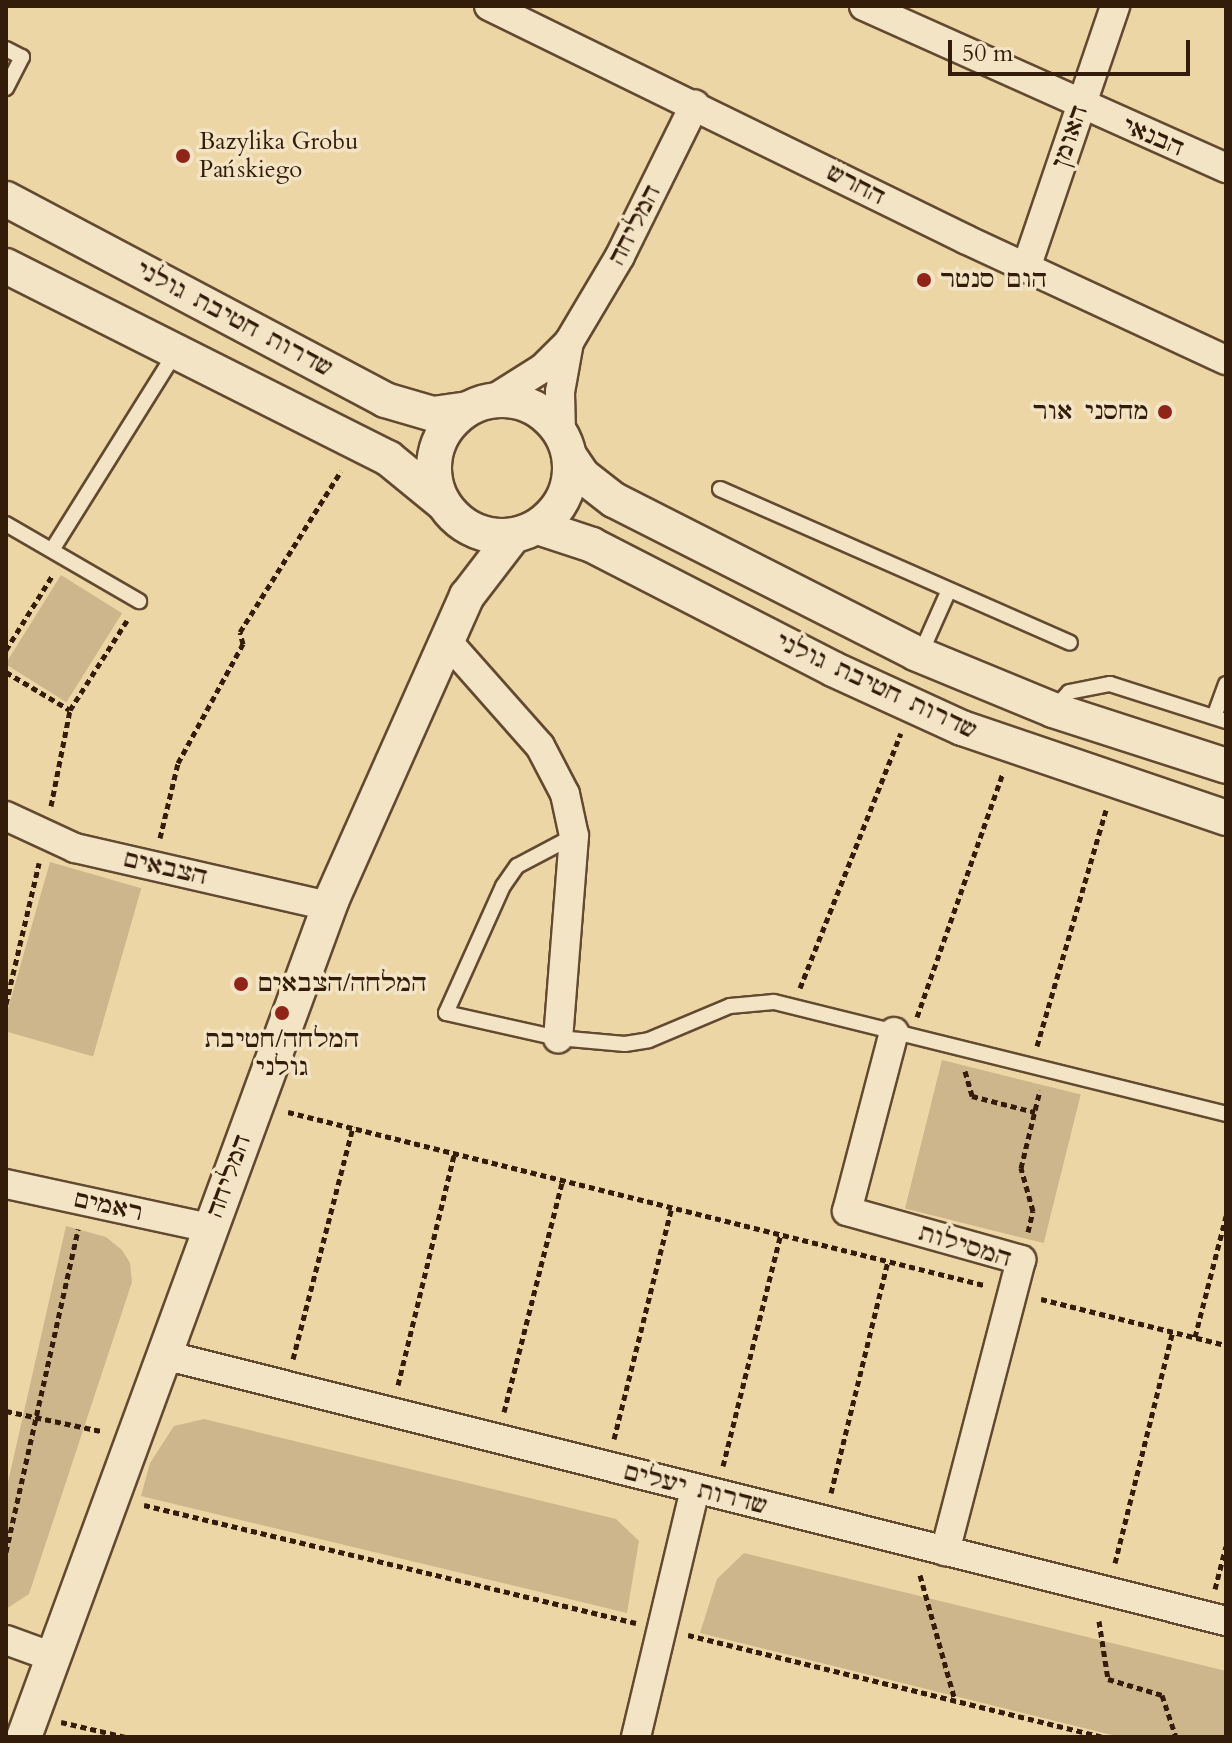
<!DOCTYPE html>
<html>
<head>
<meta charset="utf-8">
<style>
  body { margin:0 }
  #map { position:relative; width:1232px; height:1743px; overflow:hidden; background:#edd6a6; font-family:Cardo,"Frank Ruhl Libre",serif }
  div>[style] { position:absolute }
  .green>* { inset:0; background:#cdb68b; transform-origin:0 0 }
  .path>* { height:5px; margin-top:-2.5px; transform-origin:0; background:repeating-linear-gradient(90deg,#331c0a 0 6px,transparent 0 10px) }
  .roads { filter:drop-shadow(2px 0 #624a31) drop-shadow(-2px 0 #624a31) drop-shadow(0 2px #624a31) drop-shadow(0 -2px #624a31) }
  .service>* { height:14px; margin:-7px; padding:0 7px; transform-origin:7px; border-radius:7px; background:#f3e4c5 }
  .minor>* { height:28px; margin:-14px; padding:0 14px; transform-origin:14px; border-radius:14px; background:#f3e4c5 }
  .tertiary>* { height:34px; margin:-17px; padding:0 17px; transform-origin:17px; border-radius:17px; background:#f3e4c5 }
  .tertiary>.ring { margin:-17px; padding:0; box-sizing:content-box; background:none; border:34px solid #f3e4c5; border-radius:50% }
  .dots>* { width:22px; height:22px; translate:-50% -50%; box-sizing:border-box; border:4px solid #f3e4c5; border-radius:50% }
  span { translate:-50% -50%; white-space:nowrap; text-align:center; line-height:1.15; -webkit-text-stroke:7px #f3e4c5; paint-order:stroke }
  .street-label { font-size:24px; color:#331c0a }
  .poi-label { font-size:24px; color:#331c0a }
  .left { translate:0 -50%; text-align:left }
  .right { translate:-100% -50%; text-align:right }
  .frame { position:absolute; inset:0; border:8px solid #331c0a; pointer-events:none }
  .scale { position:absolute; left:948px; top:40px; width:242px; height:36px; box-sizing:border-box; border:4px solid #331c0a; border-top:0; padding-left:10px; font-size:24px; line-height:28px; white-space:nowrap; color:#331c0a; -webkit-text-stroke:6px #f3e4c5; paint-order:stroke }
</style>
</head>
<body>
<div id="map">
  <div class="green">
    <div style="left:61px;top:575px;width:72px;height:105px;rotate:32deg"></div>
    <div style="left:50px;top:862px;width:95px;height:175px;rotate:16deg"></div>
    <div style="left:942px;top:1060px;width:143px;height:153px;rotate:14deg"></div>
    <div style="clip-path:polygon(66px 1226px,106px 1237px,122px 1250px,130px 1263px,132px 1282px,29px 1594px,6px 1609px,6px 1491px)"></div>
    <div style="clip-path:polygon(204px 1419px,616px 1519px,639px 1541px,627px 1613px,141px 1496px,150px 1463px,174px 1426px)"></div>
    <div style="clip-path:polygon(744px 1553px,1226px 1671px,1226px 1737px,1120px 1737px,700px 1633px,717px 1579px)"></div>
  </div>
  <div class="path">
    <div style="left:6px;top:650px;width:87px;rotate:-58.1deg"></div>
    <div style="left:6px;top:672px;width:74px;rotate:30.7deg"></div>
    <div style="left:51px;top:806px;width:98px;rotate:-78.8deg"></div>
    <div style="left:70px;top:710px;width:108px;rotate:-57.5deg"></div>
    <div style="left:160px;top:838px;width:77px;rotate:-76.5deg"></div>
    <div style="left:178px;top:763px;width:136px;rotate:-61.4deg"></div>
    <div style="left:243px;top:644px;width:12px;rotate:-104deg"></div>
    <div style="left:240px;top:632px;width:190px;rotate:-57.9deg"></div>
    <div style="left:800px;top:988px;width:274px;rotate:-68.4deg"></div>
    <div style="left:6px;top:1004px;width:145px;rotate:-76.8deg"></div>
    <div style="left:917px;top:1017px;width:259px;rotate:-70.6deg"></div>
    <div style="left:1037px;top:1046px;width:246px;rotate:-73.7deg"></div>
    <div style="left:965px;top:1071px;width:26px;rotate:74deg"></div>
    <div style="left:972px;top:1096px;width:65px;rotate:14.3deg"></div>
    <div style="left:288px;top:1112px;width:717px;rotate:13.96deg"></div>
    <div style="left:1028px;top:1232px;width:22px;rotate:-77deg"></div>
    <div style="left:1033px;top:1211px;width:45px;rotate:-105.6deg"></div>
    <div style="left:1021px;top:1168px;width:80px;rotate:-76.3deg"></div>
    <div style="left:1041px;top:1299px;width:191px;rotate:14deg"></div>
    <div style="left:1195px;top:1337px;width:125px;rotate:-75.6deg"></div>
    <div style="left:293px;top:1359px;width:240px;rotate:-75.5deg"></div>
    <div style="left:398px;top:1385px;width:240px;rotate:-76.3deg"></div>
    <div style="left:6px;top:1411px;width:97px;rotate:11.9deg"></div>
    <div style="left:504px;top:1412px;width:240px;rotate:-75.8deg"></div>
    <div style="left:614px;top:1439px;width:239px;rotate:-76deg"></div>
    <div style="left:723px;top:1466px;width:239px;rotate:-76deg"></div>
    <div style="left:831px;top:1493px;width:239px;rotate:-76.2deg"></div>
    <div style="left:144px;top:1505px;width:506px;rotate:13.49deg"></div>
    <div style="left:6px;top:1552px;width:331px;rotate:-77.4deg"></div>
    <div style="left:1115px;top:1563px;width:239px;rotate:-76deg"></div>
    <div style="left:920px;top:1575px;width:130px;rotate:74.4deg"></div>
    <div style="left:1215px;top:1589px;width:44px;rotate:-75.7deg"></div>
    <div style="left:1099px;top:1621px;width:59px;rotate:81.2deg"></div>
    <div style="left:1108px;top:1679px;width:56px;rotate:16.5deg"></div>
    <div style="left:1162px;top:1695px;width:44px;rotate:71.6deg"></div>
    <div style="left:688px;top:1635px;width:426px;rotate:13.8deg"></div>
    <div style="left:61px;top:1722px;width:67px;rotate:13deg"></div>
  </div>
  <div class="roads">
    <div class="service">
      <div style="left:6px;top:49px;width:18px;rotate:27deg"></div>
      <div style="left:22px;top:57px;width:35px;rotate:117deg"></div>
      <div style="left:720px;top:489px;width:382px;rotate:23.7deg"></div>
      <div style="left:6px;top:524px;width:154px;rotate:30.1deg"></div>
      <div style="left:52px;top:550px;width:232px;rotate:-58deg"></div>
      <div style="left:920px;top:655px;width:71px;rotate:-66deg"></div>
      <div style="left:1053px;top:710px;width:24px;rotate:-48deg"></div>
      <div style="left:1069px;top:692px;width:42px;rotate:-11deg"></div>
      <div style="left:1110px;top:684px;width:122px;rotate:17.7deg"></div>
      <div style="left:1214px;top:717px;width:35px;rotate:-70deg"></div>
      <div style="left:574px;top:836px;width:64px;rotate:152.2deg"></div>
      <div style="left:517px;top:866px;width:24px;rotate:125deg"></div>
      <div style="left:503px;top:886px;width:139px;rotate:114.2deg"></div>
      <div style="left:446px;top:1013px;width:115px;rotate:12.6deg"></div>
      <div style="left:558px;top:1038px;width:67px;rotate:5.1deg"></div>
      <div style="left:625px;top:1044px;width:24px;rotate:-9deg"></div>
      <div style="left:649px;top:1040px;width:88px;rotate:-22.8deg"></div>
      <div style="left:730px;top:1006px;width:44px;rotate:-5.2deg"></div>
      <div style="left:774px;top:1002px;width:466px;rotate:13.9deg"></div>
    </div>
    <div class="minor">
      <div style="left:489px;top:6px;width:532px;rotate:26.08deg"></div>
      <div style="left:967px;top:240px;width:285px;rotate:24.9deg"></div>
      <div style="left:864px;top:6px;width:397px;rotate:24.1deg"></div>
      <div style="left:1026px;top:268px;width:277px;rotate:-71.2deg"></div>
      <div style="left:492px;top:400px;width:60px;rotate:-32.1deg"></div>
      <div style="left:543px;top:368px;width:37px;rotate:-45deg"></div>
      <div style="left:569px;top:342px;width:100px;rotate:-59.3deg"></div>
      <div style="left:620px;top:256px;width:169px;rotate:-63.7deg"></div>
      <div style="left:561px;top:433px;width:41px;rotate:-91.4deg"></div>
      <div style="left:560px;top:392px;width:51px;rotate:-79.8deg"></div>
      <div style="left:447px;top:641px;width:140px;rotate:48.5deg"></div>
      <div style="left:540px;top:746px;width:54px;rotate:62.5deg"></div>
      <div style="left:565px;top:794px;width:43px;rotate:77.9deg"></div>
      <div style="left:574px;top:836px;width:203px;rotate:94.5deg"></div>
      <div style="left:6px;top:816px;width:76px;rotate:24.9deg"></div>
      <div style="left:75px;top:848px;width:261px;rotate:12.9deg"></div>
      <div style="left:894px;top:1032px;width:185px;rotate:104.7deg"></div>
      <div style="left:847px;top:1211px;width:181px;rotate:15.7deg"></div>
      <div style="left:1021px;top:1260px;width:301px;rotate:104.6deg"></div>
      <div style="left:6px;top:1184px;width:209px;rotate:12.2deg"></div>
      <div style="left:164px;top:1355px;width:1095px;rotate:14.06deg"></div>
      <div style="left:6px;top:1640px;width:50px;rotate:19.9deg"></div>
      <div style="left:636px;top:1737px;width:255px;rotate:-76.6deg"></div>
    </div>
    <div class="tertiary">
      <div style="left:6px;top:199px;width:429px;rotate:27.9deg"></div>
      <div style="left:385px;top:400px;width:50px;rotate:16.3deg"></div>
      <div style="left:433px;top:414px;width:34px;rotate:-8deg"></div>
      <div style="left:6px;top:266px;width:428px;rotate:26.7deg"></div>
      <div style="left:388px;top:458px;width:72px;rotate:39.4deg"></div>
      <div class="ring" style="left:434px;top:400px;width:102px;height:102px"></div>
      <div style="left:570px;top:457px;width:23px;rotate:56deg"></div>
      <div style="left:583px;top:476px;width:39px;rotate:38deg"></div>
      <div style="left:614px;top:500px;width:338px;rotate:26.9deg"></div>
      <div style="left:915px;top:653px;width:149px;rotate:22.4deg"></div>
      <div style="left:1053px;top:710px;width:182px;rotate:17.9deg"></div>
      <div style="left:538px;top:527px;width:57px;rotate:18.4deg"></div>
      <div style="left:592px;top:545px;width:271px;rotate:27.2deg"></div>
      <div style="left:833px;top:669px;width:142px;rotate:24.6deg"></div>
      <div style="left:962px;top:728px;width:279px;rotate:18.8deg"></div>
      <div style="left:24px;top:1737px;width:893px;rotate:-69.82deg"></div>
      <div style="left:332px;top:899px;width:332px;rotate:-66deg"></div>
      <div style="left:467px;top:596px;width:76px;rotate:-52.5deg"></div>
    </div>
  </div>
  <div class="dots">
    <div style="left:183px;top:156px;background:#8f2418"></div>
    <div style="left:924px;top:280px;background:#8f2418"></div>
    <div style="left:1165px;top:412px;background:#8f2418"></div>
    <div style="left:241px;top:984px;background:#8f2418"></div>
    <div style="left:282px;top:1013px;background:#8f2418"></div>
  </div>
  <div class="street-label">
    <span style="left:1070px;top:137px;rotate:-71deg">האומן</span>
    <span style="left:1153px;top:137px;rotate:23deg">הבנאי</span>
    <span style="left:856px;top:185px;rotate:27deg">החרש</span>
    <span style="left:635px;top:225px;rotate:-63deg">המליחה</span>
    <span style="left:234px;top:319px;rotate:28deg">שדרות חטיבת גולני</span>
    <span style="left:876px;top:686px;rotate:25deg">שדרות חטיבת גולני</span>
    <span style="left:165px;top:868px;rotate:13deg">הצבאים</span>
    <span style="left:229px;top:1176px;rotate:-70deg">המליחה</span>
    <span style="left:108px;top:1206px;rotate:12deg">ראמים</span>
    <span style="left:965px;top:1246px;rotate:17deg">המסילות</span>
    <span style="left:695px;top:1489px;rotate:14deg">שדרות יעלים</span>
  </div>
  <div class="poi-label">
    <span class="left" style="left:199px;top:156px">Bazylika Grobu<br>Pańskiego</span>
    <span class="left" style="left:940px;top:280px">הום סנטר</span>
    <span class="right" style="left:1149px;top:412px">מחסני אור</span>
    <span class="left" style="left:257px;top:984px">המלחה/הצבאים</span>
    <span style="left:282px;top:1054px">המלחה/חטיבת<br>גולני</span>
  </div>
  <div class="frame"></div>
  <div class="scale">50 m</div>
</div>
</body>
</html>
